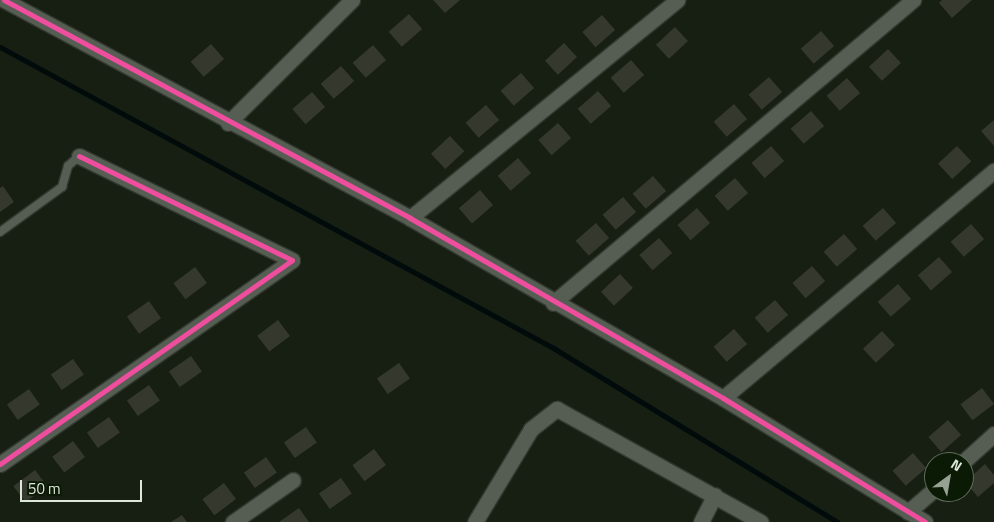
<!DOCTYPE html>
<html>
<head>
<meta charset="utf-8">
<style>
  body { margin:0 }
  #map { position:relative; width:994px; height:522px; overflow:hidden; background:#161f12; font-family:"Titillium Web",sans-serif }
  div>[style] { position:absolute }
  .stream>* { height:5px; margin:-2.5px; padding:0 2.5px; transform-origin:2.5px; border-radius:2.5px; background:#020b0b }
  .building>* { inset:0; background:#35392d; transform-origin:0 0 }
  .roads { filter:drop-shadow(1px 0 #32382f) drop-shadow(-1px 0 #32382f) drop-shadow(0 1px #32382f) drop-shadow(0 -1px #32382f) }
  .lane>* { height:8px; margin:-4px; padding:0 4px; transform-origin:4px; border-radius:4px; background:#565d53 }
  .street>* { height:15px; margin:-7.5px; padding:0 7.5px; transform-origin:7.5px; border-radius:7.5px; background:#565d53 }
  .cycleway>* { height:5px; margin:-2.5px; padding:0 2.5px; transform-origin:2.5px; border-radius:2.5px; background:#ef4d9e }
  span { translate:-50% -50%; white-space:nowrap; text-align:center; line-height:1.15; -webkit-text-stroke:5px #0b1a05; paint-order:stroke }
  .north { position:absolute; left:924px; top:452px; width:50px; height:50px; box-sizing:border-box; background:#0b1a05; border:1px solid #5f6c5a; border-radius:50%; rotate:32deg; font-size:14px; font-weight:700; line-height:20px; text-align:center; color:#dde7d9 }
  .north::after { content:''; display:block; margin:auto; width:18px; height:22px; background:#97a193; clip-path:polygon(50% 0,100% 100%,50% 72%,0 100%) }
  .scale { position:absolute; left:20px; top:480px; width:122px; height:22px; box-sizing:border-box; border:2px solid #dde7d9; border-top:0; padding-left:6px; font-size:15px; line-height:18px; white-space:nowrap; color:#dde7d9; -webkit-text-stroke:4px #0b1a05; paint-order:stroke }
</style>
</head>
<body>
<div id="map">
  <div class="stream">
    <div style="left:0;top:47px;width:632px;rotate:28.55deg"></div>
    <div style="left:555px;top:349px;width:331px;rotate:31.5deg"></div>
  </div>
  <div class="building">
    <div style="clip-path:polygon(433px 0,460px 0,445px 13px)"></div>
    <div style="clip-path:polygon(942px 0,972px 0,952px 18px,939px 3px)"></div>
    <div style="left:409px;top:14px;width:20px;height:27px;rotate:49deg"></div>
    <div style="left:602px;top:15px;width:20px;height:26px;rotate:49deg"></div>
    <div style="left:675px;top:27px;width:19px;height:26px;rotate:47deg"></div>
    <div style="left:821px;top:31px;width:20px;height:27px;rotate:49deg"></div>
    <div style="left:564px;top:43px;width:19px;height:26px;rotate:47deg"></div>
    <div style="left:211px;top:44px;width:20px;height:27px;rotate:49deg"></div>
    <div style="left:373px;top:45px;width:20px;height:27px;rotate:49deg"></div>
    <div style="left:888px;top:49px;width:19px;height:26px;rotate:47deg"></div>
    <div style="left:631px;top:60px;width:20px;height:27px;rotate:49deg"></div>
    <div style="left:341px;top:66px;width:20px;height:27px;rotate:49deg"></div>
    <div style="left:521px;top:73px;width:20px;height:27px;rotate:49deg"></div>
    <div style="left:769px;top:77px;width:20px;height:27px;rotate:49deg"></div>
    <div style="left:847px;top:78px;width:20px;height:27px;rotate:49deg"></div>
    <div style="left:598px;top:91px;width:20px;height:27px;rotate:49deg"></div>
    <div style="left:312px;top:92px;width:20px;height:26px;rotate:49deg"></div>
    <div style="left:734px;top:104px;width:20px;height:27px;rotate:49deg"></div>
    <div style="left:486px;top:105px;width:20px;height:27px;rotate:49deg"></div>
    <div style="left:811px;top:111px;width:20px;height:27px;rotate:49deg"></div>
    <div style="clip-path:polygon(994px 120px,994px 146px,981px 131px)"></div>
    <div style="left:558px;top:123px;width:20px;height:26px;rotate:49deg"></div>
    <div style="left:450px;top:136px;width:21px;height:26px;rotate:47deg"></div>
    <div style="left:771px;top:146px;width:20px;height:26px;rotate:49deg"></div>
    <div style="left:957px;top:146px;width:21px;height:26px;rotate:47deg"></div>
    <div style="left:518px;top:158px;width:20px;height:27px;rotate:49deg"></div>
    <div style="left:653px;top:176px;width:20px;height:27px;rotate:49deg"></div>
    <div style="left:735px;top:178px;width:20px;height:27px;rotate:49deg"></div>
    <div style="clip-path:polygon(3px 186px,14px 202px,0 212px,0 188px)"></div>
    <div style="left:480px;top:190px;width:20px;height:28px;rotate:49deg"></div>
    <div style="left:623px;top:197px;width:20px;height:27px;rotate:49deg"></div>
    <div style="left:697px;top:208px;width:20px;height:26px;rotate:49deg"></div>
    <div style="left:883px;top:208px;width:20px;height:27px;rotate:49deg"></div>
    <div style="left:596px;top:223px;width:20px;height:27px;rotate:49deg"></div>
    <div style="left:971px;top:224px;width:20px;height:27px;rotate:49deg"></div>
    <div style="left:844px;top:234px;width:20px;height:27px;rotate:49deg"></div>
    <div style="left:659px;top:238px;width:20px;height:26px;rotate:49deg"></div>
    <div style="left:939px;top:257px;width:20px;height:28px;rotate:49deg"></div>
    <div style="left:812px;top:266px;width:20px;height:26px;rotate:49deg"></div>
    <div style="left:195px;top:267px;width:20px;height:27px;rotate:53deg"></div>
    <div style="left:620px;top:274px;width:19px;height:26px;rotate:47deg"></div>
    <div style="left:898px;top:284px;width:20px;height:27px;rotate:49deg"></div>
    <div style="left:775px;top:300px;width:20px;height:27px;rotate:49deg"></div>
    <div style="left:149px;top:301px;width:21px;height:27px;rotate:55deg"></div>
    <div style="left:278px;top:320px;width:20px;height:26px;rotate:53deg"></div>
    <div style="left:734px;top:329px;width:20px;height:27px;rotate:49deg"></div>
    <div style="left:882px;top:331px;width:19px;height:26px;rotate:47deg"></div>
    <div style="left:191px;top:356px;width:19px;height:27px;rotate:55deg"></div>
    <div style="left:73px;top:359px;width:19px;height:27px;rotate:55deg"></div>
    <div style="left:399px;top:363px;width:19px;height:27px;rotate:55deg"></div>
    <div style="left:149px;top:385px;width:19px;height:27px;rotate:55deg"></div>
    <div style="left:982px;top:388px;width:20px;height:27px;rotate:53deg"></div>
    <div style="left:29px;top:389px;width:19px;height:27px;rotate:55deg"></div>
    <div style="left:109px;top:417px;width:19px;height:27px;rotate:55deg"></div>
    <div style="left:948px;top:420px;width:20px;height:26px;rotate:49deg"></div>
    <div style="left:306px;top:427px;width:19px;height:27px;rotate:55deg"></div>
    <div style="left:73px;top:441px;width:20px;height:26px;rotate:53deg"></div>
    <div style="left:374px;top:449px;width:20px;height:27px;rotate:53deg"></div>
    <div style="left:913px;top:453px;width:20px;height:27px;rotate:49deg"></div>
    <div style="left:266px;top:457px;width:19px;height:27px;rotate:55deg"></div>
    <div style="clip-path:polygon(985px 464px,994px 475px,994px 483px,978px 497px,965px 482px)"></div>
    <div style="left:35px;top:470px;width:20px;height:27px;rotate:53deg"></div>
    <div style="left:341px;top:478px;width:19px;height:27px;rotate:55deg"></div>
    <div style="left:224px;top:483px;width:20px;height:27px;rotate:53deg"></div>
    <div style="clip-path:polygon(299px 508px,309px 522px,279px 522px)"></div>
    <div style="clip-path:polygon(182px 515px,187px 522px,171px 522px)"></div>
  </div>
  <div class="roads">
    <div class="lane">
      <div style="left:0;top:232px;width:77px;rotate:-36deg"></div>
      <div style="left:62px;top:187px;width:22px;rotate:-74deg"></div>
      <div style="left:68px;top:166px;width:15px;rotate:-42deg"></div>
    </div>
    <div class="street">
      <div style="left:4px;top:0;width:461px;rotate:28.2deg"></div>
      <div style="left:410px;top:218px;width:361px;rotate:29.9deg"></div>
      <div style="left:723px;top:398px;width:237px;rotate:31.5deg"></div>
      <div style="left:228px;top:123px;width:175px;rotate:-44.8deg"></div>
      <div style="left:410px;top:218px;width:345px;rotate:-39.2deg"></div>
      <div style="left:553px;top:303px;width:471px;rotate:-40.1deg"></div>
      <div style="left:723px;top:398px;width:354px;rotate:-40deg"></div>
      <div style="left:963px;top:462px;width:42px;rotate:-42.1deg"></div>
      <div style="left:0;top:464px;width:356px;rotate:-34.9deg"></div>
      <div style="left:292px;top:260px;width:237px;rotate:-154deg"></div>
      <div style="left:908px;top:512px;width:35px;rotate:-41deg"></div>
      <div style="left:233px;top:522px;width:73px;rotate:-35deg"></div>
      <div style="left:475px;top:522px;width:109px;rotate:-58.9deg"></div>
      <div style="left:531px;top:429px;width:33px;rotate:-38deg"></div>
      <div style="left:557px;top:409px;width:233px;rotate:29deg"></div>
      <div style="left:701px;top:522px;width:30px;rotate:-63deg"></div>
    </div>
  </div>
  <div class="cycleway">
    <div style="left:4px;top:0;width:461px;rotate:28.2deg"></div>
    <div style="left:410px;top:218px;width:361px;rotate:29.9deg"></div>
    <div style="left:723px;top:398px;width:237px;rotate:31.5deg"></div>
    <div style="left:0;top:464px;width:356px;rotate:-34.9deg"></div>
    <div style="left:292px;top:260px;width:237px;rotate:-154deg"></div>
  </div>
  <div class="north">N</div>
  <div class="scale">50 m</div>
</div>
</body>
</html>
